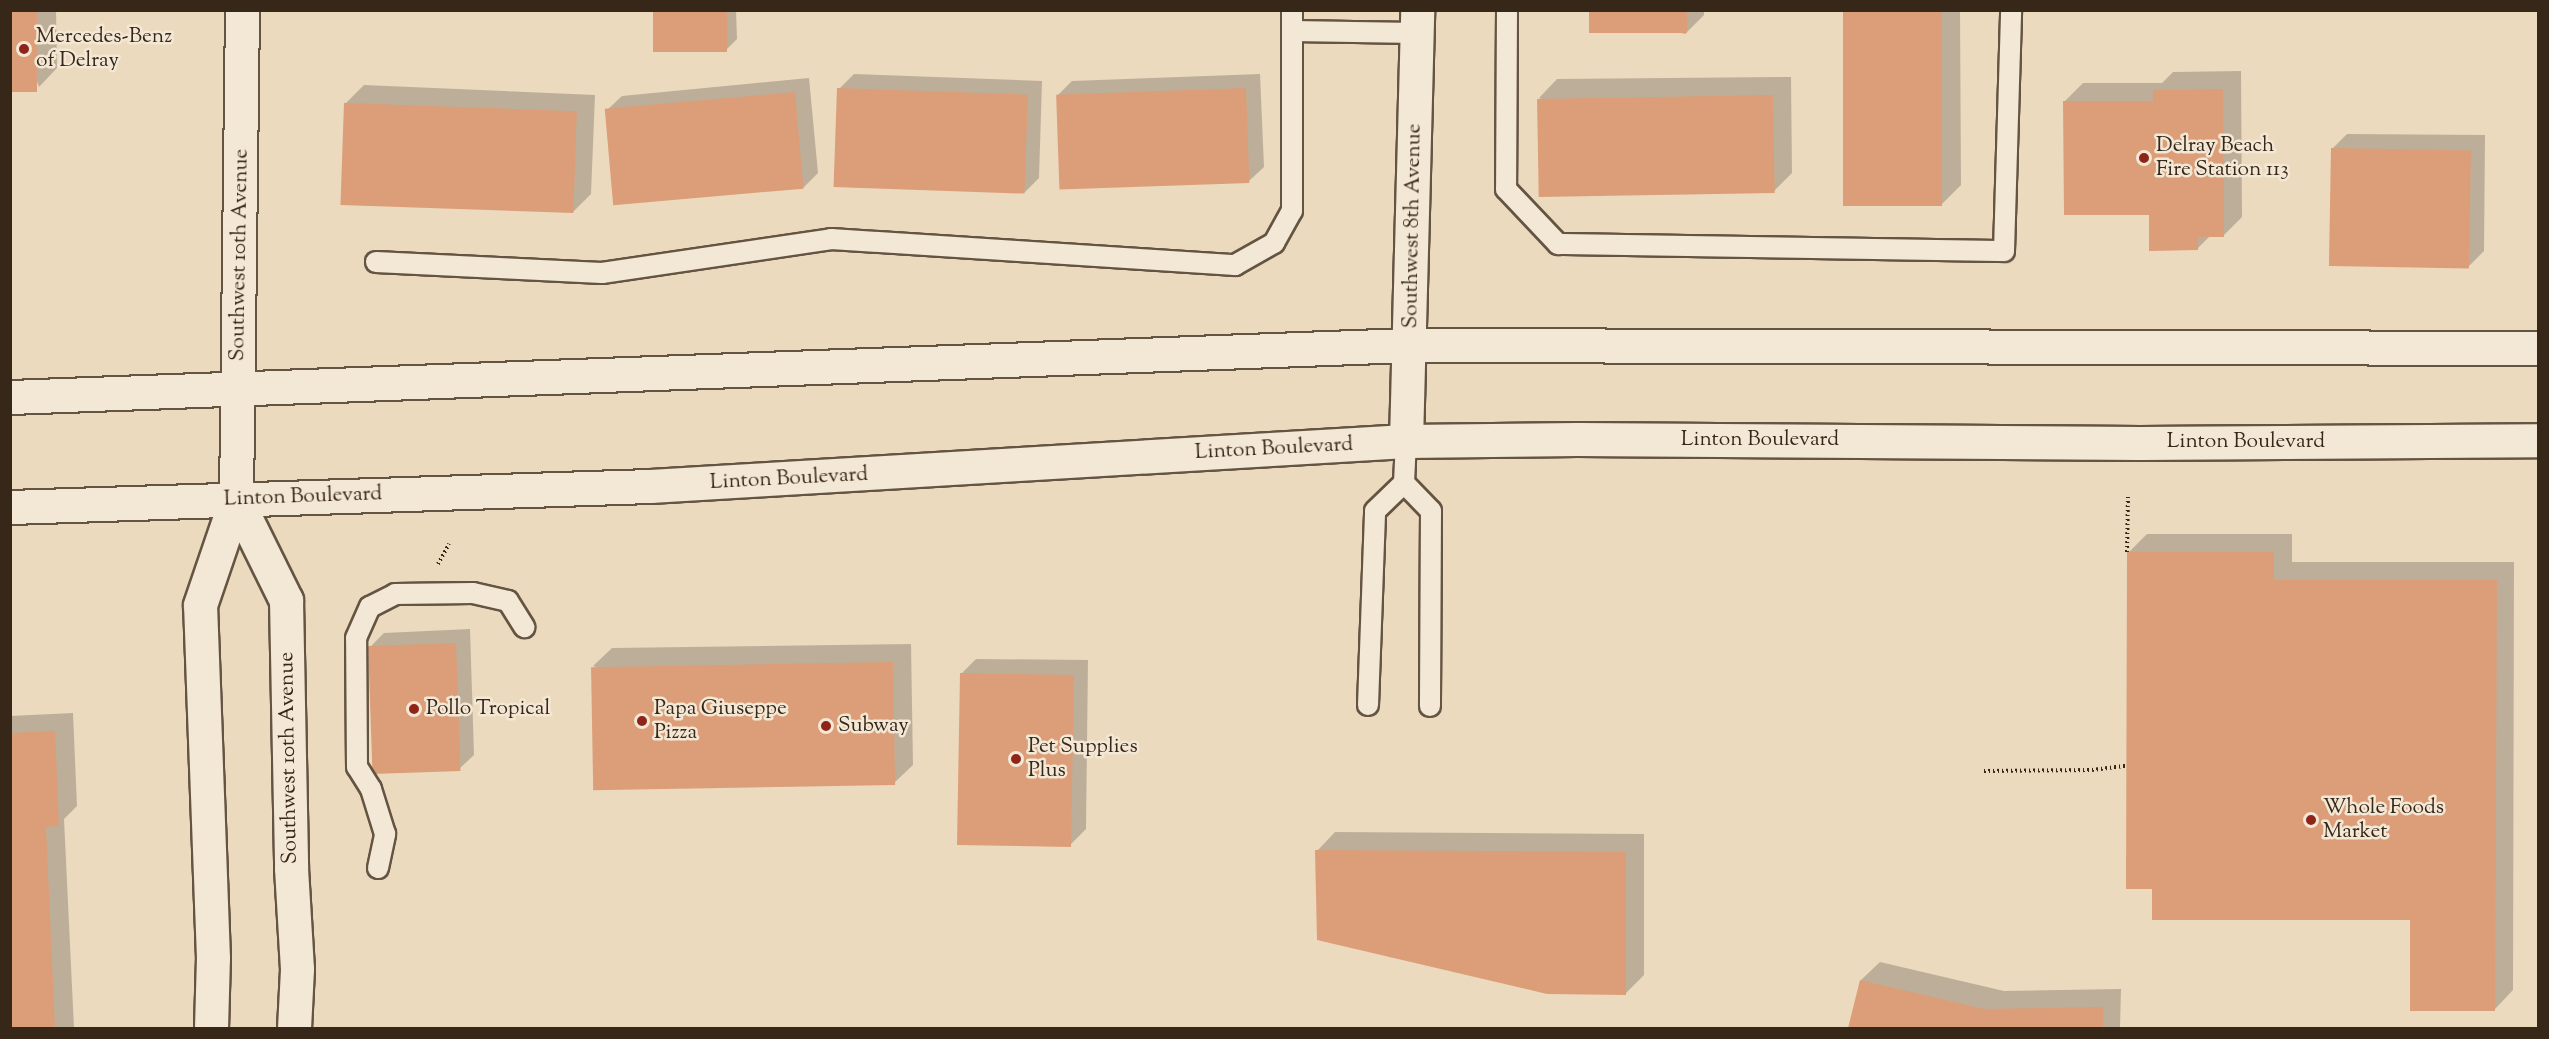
<!DOCTYPE html>
<html>
<head>
<meta charset="utf-8">
<style>
  body { margin:0 }
  #map { position:relative; width:2549px; height:1039px; overflow:hidden; background:#ecdabf; font-family:"Sorts Mill Goudy",serif }
  div>[style] { position:absolute }
  .shadow>* { inset:0; background:#0003 }
  .building>* { inset:0; background:#dc9e78; transform-origin:0 0 }
  .path>* { height:4px; margin-top:-2px; transform-origin:0; background:repeating-linear-gradient(90deg,#372718 0 1.5px,transparent 0 4.5px) }
  .roads { filter:drop-shadow(2px 0 #645442) drop-shadow(-2px 0 #645442) drop-shadow(0 2px #645442) drop-shadow(0 -2px #645442) }
  .service>* { height:20px; margin:-10px; padding:0 10px; transform-origin:10px; border-radius:10px; background:#f3e7d5 }
  .minor>* { height:33px; margin:-16.5px; padding:0 16.5px; transform-origin:16.5px; border-radius:16.5px; background:#f3e7d5 }
  .tertiary>* { height:33px; margin:-16.5px; padding:0 16.5px; transform-origin:16.5px; border-radius:16.5px; background:#f3e7d5 }
  .secondary>* { height:33px; margin:-16.5px; padding:0 16.5px; transform-origin:16.5px; border-radius:16.5px; background:#f3e7d5 }
  .dots>* { width:16px; height:16px; translate:-50% -50%; box-sizing:border-box; border:3px solid #f3e7d5; border-radius:50% }
  span { translate:-50% -50%; white-space:nowrap; text-align:center; line-height:1.15; -webkit-text-stroke:5px #f3e7d5; paint-order:stroke }
  .poi-label { font-size:21px; color:#372718 }
  .left { translate:0 -50%; text-align:left }
  .street-label { font-size:21px; color:#372718 }
  .frame { position:absolute; inset:0; border:12px solid #372718; pointer-events:none }
</style>
</head>
<body>
<div id="map">
  <div class="shadow">
    <div style="clip-path:polygon(10px 10px,56px 10px,57px 68px,39px 87px)"></div>
    <div style="clip-path:polygon(655px 10px,736px 10px,737px 39px,727px 49px)"></div>
    <div style="clip-path:polygon(1590px 10px,1704px 10px,1704px 15px,1685px 34px)"></div>
    <div style="clip-path:polygon(1844px 10px,1960px 10px,1961px 185px,1942px 204px)"></div>
    <div style="clip-path:polygon(2241px 71px,2242px 217px,2224px 235px,2211px 235px,2197px 249px,2150px 214px,2064px 102px,2083px 83px,2162px 83px,2173px 72px)"></div>
    <div style="clip-path:polygon(854px 74px,1042px 81px,1039px 178px,1024px 193px,839px 89px)"></div>
    <div style="clip-path:polygon(1260px 74px,1264px 167px,1249px 181px,1058px 95px,1072px 81px)"></div>
    <div style="clip-path:polygon(1791px 77px,1792px 173px,1773px 192px,1539px 98px,1557px 79px)"></div>
    <div style="clip-path:polygon(809px 78px,818px 173px,803px 188px,607px 110px,622px 96px)"></div>
    <div style="clip-path:polygon(364px 85px,595px 95px,591px 194px,572px 213px,345px 104px)"></div>
    <div style="clip-path:polygon(2347px 134px,2485px 135px,2484px 251px,2469px 266px,2332px 149px)"></div>
    <div style="clip-path:polygon(2147px 534px,2292px 534px,2292px 562px,2514px 562px,2513px 990px,2495px 1009px,2412px 918px,2153px 887px,2128px 553px)"></div>
    <div style="clip-path:polygon(470px 629px,474px 755px,459px 769px,370px 647px,384px 633px)"></div>
    <div style="clip-path:polygon(911px 644px,913px 765px,894px 783px,593px 666px,612px 648px)"></div>
    <div style="clip-path:polygon(976px 659px,1088px 660px,1086px 829px,1071px 844px,961px 674px)"></div>
    <div style="clip-path:polygon(73px 713px,77px 806px,64px 819px,74px 1028px,10px 1028px,10px 716px)"></div>
    <div style="clip-path:polygon(1335px 832px,1644px 834px,1644px 975px,1625px 994px,1317px 851px)"></div>
    <div style="clip-path:polygon(1880px 962px,2004px 991px,2121px 989px,2120px 1028px,1850px 1028px,1861px 980px)"></div>
  </div>
  <div class="building">
    <div style="left:10px;top:10px;width:27px;height:82px"></div>
    <div style="left:653px;top:10px;width:74px;height:42px"></div>
    <div style="left:1589px;top:10px;width:98px;height:23px"></div>
    <div style="left:1843px;top:10px;width:99px;height:196px"></div>
    <div style="left:837px;top:88px;width:191px;height:99px;rotate:2deg"></div>
    <div style="left:1246px;top:88px;width:95px;height:190px;rotate:88deg"></div>
    <div style="clip-path:polygon(2223px 89px,2224px 237px,2198px 237px,2198px 250px,2149px 251px,2149px 215px,2064px 215px,2063px 101px,2153px 101px,2153px 90px)"></div>
    <div style="left:795px;top:92px;width:97px;height:191px;rotate:85deg"></div>
    <div style="left:1773px;top:95px;width:98px;height:236px;rotate:89deg"></div>
    <div style="left:344px;top:103px;width:233px;height:102px;rotate:2deg"></div>
    <div style="left:2331px;top:148px;width:140px;height:118px;rotate:1deg"></div>
    <div style="clip-path:polygon(2127px 552px,2274px 552px,2274px 580px,2497px 580px,2495px 1011px,2410px 1011px,2410px 920px,2152px 920px,2152px 889px,2126px 889px)"></div>
    <div style="left:456px;top:643px;width:128px;height:88px;rotate:88deg"></div>
    <div style="left:893px;top:662px;width:123px;height:302px;rotate:89deg"></div>
    <div style="left:960px;top:673px;width:114px;height:172px;rotate:1deg"></div>
    <div style="clip-path:polygon(55px 731px,59px 826px,46px 827px,55px 1028px,10px 1028px,10px 733px)"></div>
    <div style="clip-path:polygon(1315px 850px,1626px 852px,1626px 995px,1547px 994px,1317px 940px)"></div>
    <div style="clip-path:polygon(1860px 980px,1984px 1009px,2103px 1007px,2103px 1028px,1848px 1028px)"></div>
  </div>
  <div class="path">
    <div style="left:2127px;top:552px;width:55px;rotate:-89deg"></div>
    <div style="left:438px;top:564px;width:23px;rotate:-61deg"></div>
    <div style="left:1984px;top:771px;width:108px;rotate:-0.5deg"></div>
    <div style="left:2092px;top:770px;width:34px;rotate:-7deg"></div>
  </div>
  <div class="roads">
    <div class="service">
      <div style="left:1292px;top:10px;width:21px;rotate:90deg"></div>
      <div style="left:1292px;top:31px;width:124px;rotate:0.9deg"></div>
      <div style="left:1507px;top:10px;width:179px;rotate:90.3deg"></div>
      <div style="left:1506px;top:189px;width:76px;rotate:46.6deg"></div>
      <div style="left:1558px;top:244px;width:446px;rotate:0.9deg"></div>
      <div style="left:2004px;top:251px;width:241px;rotate:-88.3deg"></div>
      <div style="left:376px;top:262px;width:226px;rotate:2.8deg"></div>
      <div style="left:602px;top:273px;width:232px;rotate:-8.4deg"></div>
      <div style="left:831px;top:239px;width:405px;rotate:3.7deg"></div>
      <div style="left:1235px;top:265px;width:45px;rotate:-29.4deg"></div>
      <div style="left:1274px;top:243px;width:37px;rotate:-61deg"></div>
      <div style="left:1292px;top:211px;width:180px;rotate:-90deg"></div>
      <div style="left:1404px;top:483px;width:39px;rotate:46deg"></div>
      <div style="left:1431px;top:511px;width:195px;rotate:90.3deg"></div>
      <div style="left:1368px;top:705px;width:194px;rotate:-87.9deg"></div>
      <div style="left:1375px;top:511px;width:40px;rotate:-44deg"></div>
      <div style="left:1404px;top:483px;width:42px;rotate:-87.3deg"></div>
      <div style="left:378px;top:868px;width:35px;rotate:-78deg"></div>
      <div style="left:385px;top:834px;width:47px;rotate:-107.3deg"></div>
      <div style="left:371px;top:789px;width:26px;rotate:-122deg"></div>
      <div style="left:357px;top:767px;width:129px;rotate:-90.4deg"></div>
      <div style="left:356px;top:638px;width:34px;rotate:-66deg"></div>
      <div style="left:370px;top:607px;width:28px;rotate:-27deg"></div>
      <div style="left:395px;top:594px;width:78px;rotate:-0.7deg"></div>
      <div style="left:473px;top:593px;width:36px;rotate:13deg"></div>
      <div style="left:508px;top:601px;width:31px;rotate:58deg"></div>
    </div>
    <div class="minor">
      <div style="left:1406px;top:441px;width:431px;rotate:-88.5deg"></div>
    </div>
    <div class="tertiary">
      <div style="left:236px;top:499px;width:113px;rotate:63.7deg"></div>
      <div style="left:286px;top:600px;width:268px;rotate:88.9deg"></div>
      <div style="left:291px;top:868px;width:101px;rotate:86.6deg"></div>
      <div style="left:297px;top:969px;width:59px;rotate:92.9deg"></div>
      <div style="left:211px;top:1028px;width:70px;rotate:-88.4deg"></div>
      <div style="left:213px;top:958px;width:353px;rotate:-92.1deg"></div>
      <div style="left:200px;top:605px;width:112px;rotate:-71.2deg"></div>
      <div style="left:236px;top:499px;width:489px;rotate:-89.3deg"></div>
    </div>
    <div class="secondary">
      <div style="left:10px;top:397px;width:1402px;rotate:-2.13deg"></div>
      <div style="left:1411px;top:345px;width:1127px;rotate:0.15deg"></div>
      <div style="left:10px;top:507px;width:640px;rotate:-1.88deg"></div>
      <div style="left:650px;top:486px;width:757px;rotate:-3.41deg"></div>
      <div style="left:1406px;top:441px;width:171px;rotate:-0.7deg"></div>
      <div style="left:1577px;top:439px;width:563px;rotate:0.41deg"></div>
      <div style="left:2140px;top:443px;width:398px;rotate:-0.4deg"></div>
    </div>
  </div>
  <div class="dots">
    <div style="left:24px;top:49px;background:#8f2418"></div>
    <div style="left:2144px;top:158px;background:#8f2418"></div>
    <div style="left:414px;top:709px;background:#8f2418"></div>
    <div style="left:642px;top:721px;background:#8f2418"></div>
    <div style="left:826px;top:726px;background:#8f2418"></div>
    <div style="left:1016px;top:759px;background:#8f2418"></div>
    <div style="left:2311px;top:820px;background:#8f2418"></div>
  </div>
  <div class="poi-label">
    <span class="left" style="left:36px;top:49px">Mercedes-Benz<br>of Delray</span>
    <span class="left" style="left:2156px;top:158px">Delray Beach<br>Fire Station 113</span>
    <span class="left" style="left:426px;top:709px">Pollo Tropical</span>
    <span class="left" style="left:654px;top:721px">Papa Giuseppe<br>Pizza</span>
    <span class="left" style="left:838px;top:726px">Subway</span>
    <span class="left" style="left:1028px;top:759px">Pet Supplies<br>Plus</span>
    <span class="left" style="left:2323px;top:820px">Whole Foods<br>Market</span>
  </div>
  <div class="street-label">
    <span style="left:1413px;top:226px;rotate:-89deg">Southwest 8th Avenue</span>
    <span style="left:240px;top:255px;rotate:-89deg">Southwest 10th Avenue</span>
    <span style="left:1760px;top:440px">Linton Boulevard</span>
    <span style="left:2246px;top:442px">Linton Boulevard</span>
    <span style="left:1274px;top:449px;rotate:-3deg">Linton Boulevard</span>
    <span style="left:789px;top:479px;rotate:-3deg">Linton Boulevard</span>
    <span style="left:303px;top:497px;rotate:-2deg">Linton Boulevard</span>
    <span style="left:289px;top:758px;rotate:-91deg">Southwest 10th Avenue</span>
  </div>
  <div class="frame"></div>
</div>
</body>
</html>
